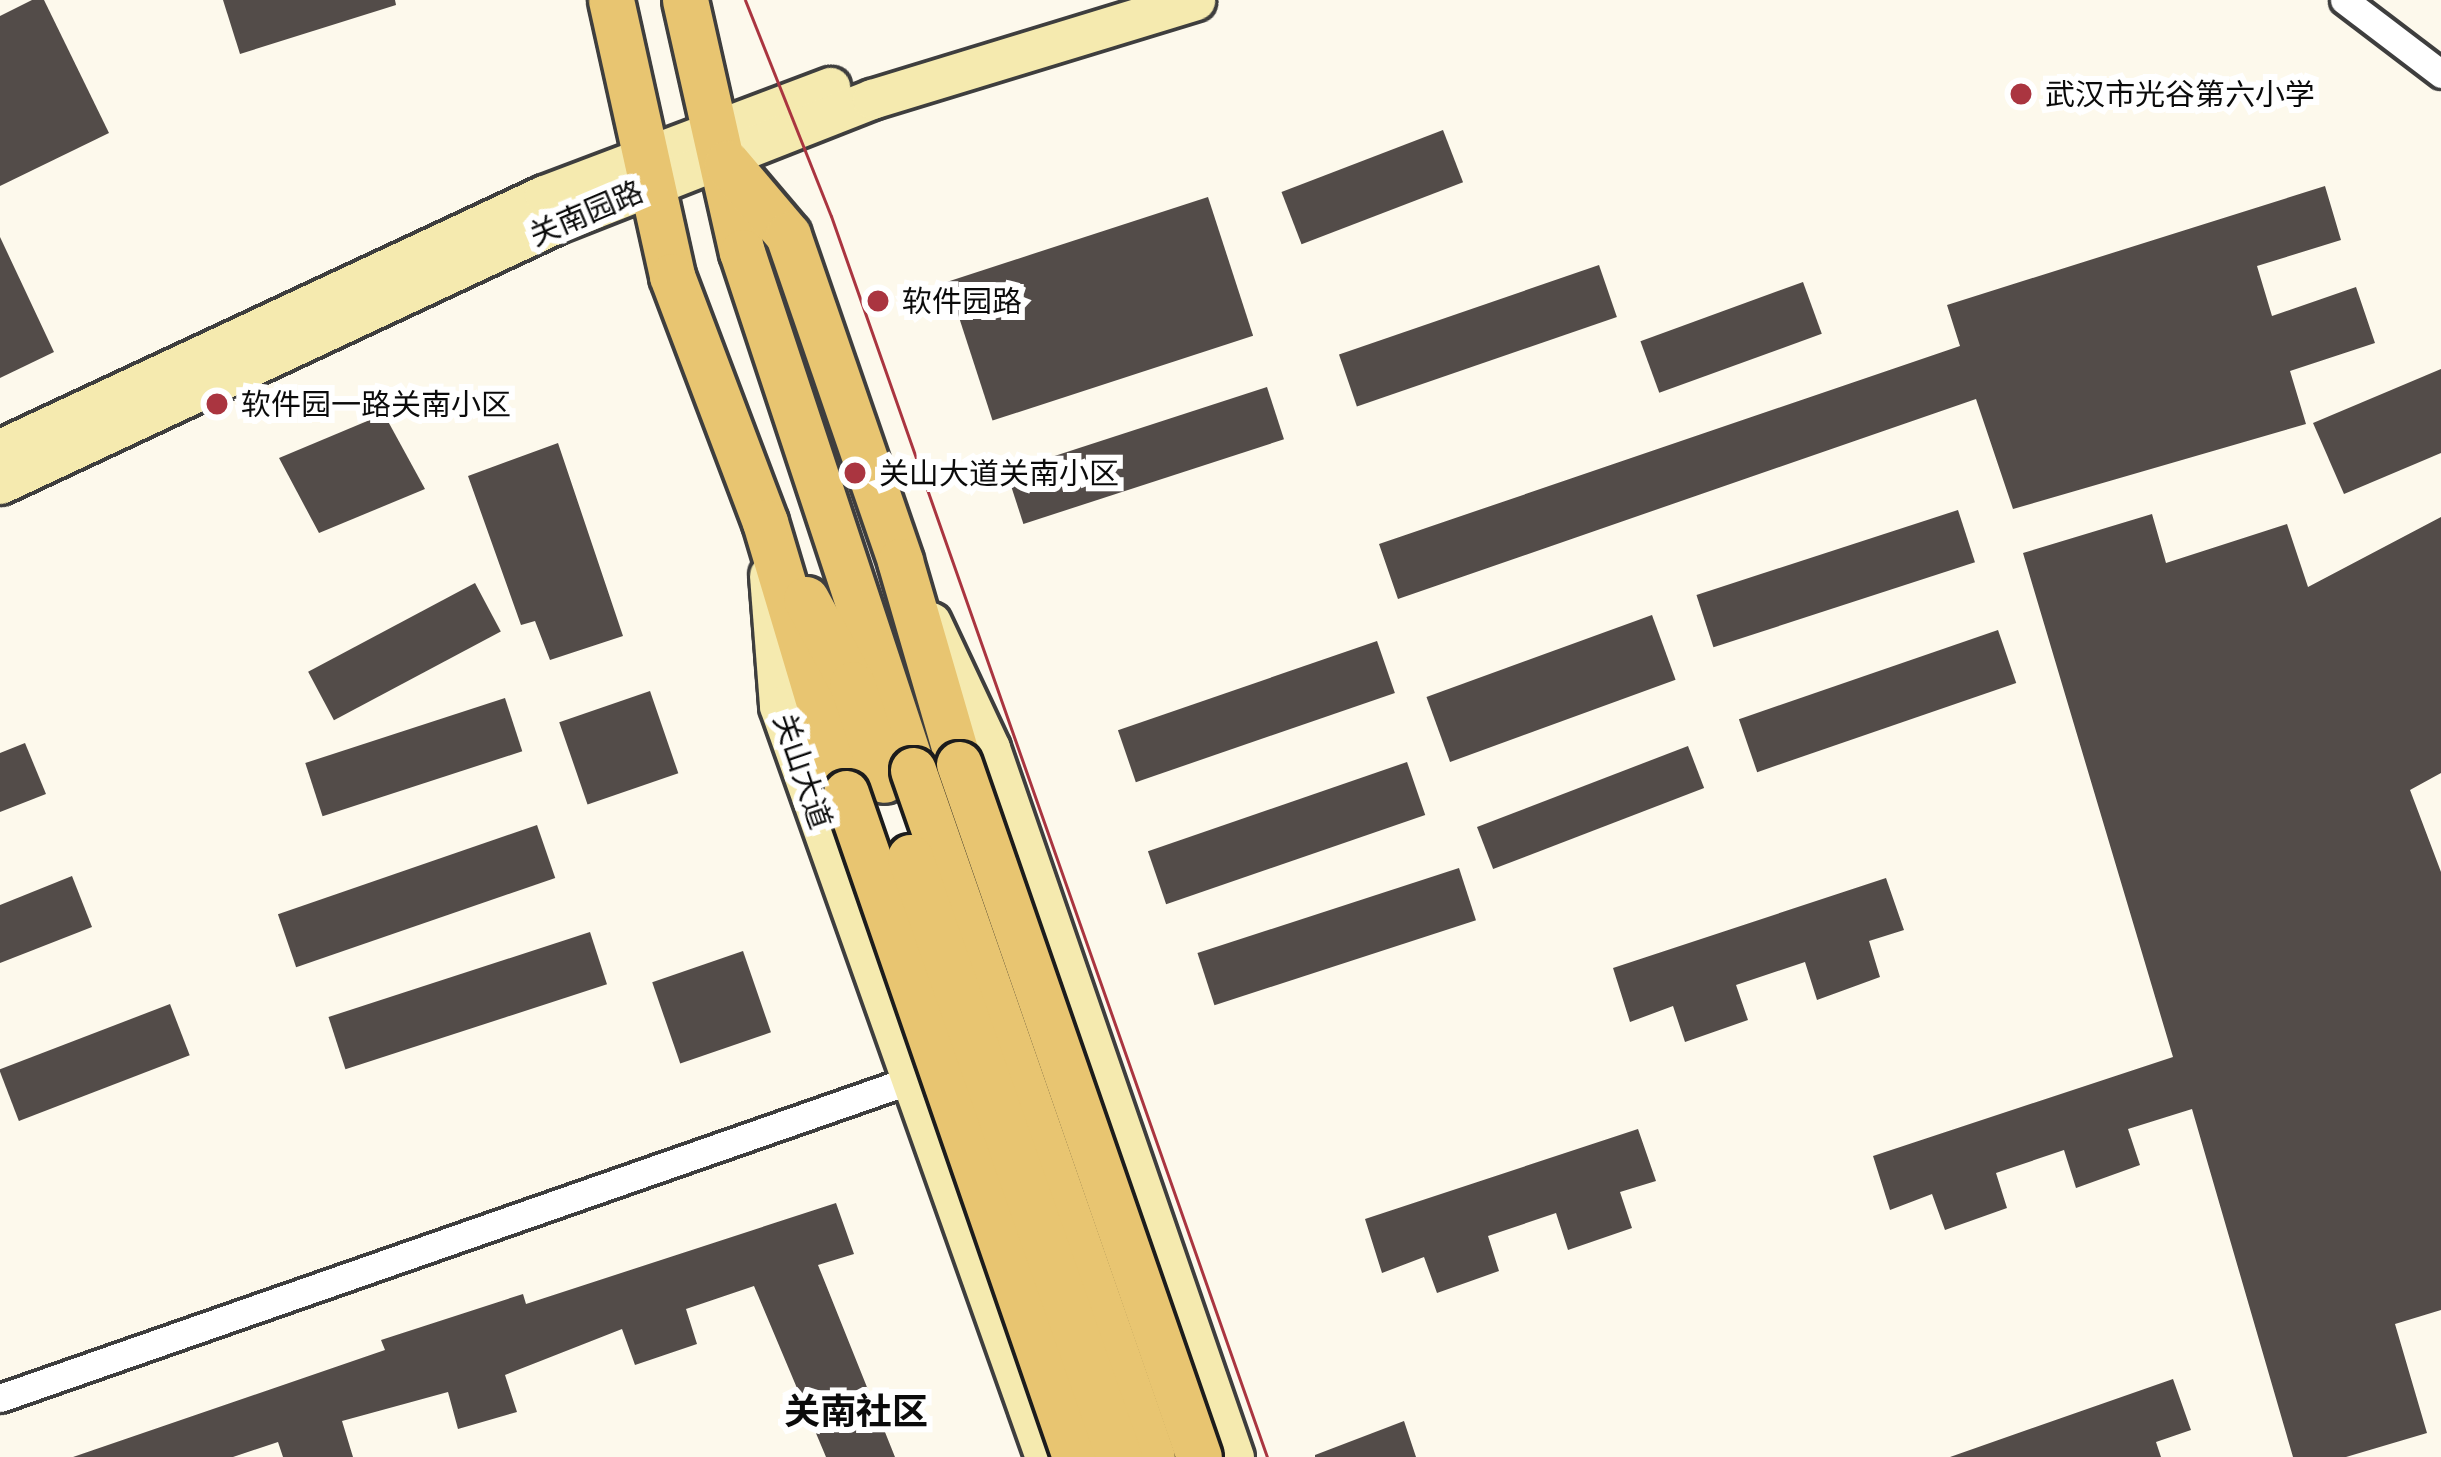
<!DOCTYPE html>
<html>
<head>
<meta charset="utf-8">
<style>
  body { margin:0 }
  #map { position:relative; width:2441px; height:1457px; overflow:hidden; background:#fdf9ec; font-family:"IBM Plex Serif","Noto Sans SC",serif }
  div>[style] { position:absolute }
  .building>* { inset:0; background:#534c49; transform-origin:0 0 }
  .roads { filter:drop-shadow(3px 0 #3e3e3e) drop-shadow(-3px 0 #3e3e3e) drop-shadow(0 3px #3e3e3e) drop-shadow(0 -3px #3e3e3e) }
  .minor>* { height:27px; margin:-13.5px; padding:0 13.5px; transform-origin:13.5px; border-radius:13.5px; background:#fff }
  .secondary>* { height:39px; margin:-19.5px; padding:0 19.5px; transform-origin:19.5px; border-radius:19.5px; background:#f5eaaf }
  .primary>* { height:45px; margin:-22.5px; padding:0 22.5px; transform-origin:22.5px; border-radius:22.5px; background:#e8c571 }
  .tram>* { height:3px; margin:-1.5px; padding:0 1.5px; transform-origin:1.5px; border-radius:1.5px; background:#aa3540 }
  .bridges { filter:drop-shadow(3px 0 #1c1c1c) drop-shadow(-3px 0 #1c1c1c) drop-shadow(0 3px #1c1c1c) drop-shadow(0 -3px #1c1c1c) }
  .primary-bridge>* { height:45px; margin:-22.5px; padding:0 22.5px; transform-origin:22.5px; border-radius:22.5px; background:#e8c571 }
  .dots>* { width:33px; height:33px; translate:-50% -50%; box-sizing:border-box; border:6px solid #fff; border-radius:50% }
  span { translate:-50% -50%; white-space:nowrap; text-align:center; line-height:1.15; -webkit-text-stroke:12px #fff; paint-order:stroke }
  .poi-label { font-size:30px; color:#0b0b0b }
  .left { translate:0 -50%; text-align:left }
  .street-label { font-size:30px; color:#0b0b0b }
  .quarter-label { font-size:36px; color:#0b0b0b; font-weight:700 }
</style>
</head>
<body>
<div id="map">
  <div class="building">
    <div style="clip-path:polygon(32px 0,44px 0,109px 133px,0 186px,0 16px)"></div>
    <div style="clip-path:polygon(223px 0,395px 0,396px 5px,240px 54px)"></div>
    <div style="left:1443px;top:130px;width:56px;height:173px;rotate:69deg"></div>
    <div style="clip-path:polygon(2325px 186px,2341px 240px,2257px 266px,2272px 316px,2356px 287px,2375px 343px,2290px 371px,2306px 424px,2013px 509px,1976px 399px,1398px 599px,1379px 544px,1960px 346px,1947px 305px)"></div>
    <div style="left:1208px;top:197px;width:146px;height:274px;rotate:72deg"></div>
    <div style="clip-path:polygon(0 237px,54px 352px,0 378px)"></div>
    <div style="left:1599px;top:265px;width:55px;height:275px;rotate:71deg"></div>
    <div style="left:1803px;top:282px;width:55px;height:173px;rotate:70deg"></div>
    <div style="clip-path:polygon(2441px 369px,2441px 453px,2344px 494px,2313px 423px)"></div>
    <div style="left:1267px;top:387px;width:55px;height:274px;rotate:72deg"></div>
    <div style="clip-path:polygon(384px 414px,425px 489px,319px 533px,279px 458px)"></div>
    <div style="clip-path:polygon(558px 443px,623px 636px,550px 660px,535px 621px,521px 625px,468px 476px)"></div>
    <div style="left:1958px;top:510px;width:55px;height:275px;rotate:72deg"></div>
    <div style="clip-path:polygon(2152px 514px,2166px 563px,2287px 524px,2308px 587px,2441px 517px,2441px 773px,2410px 790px,2441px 872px,2441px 1310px,2395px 1324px,2427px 1433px,2346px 1457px,2293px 1457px,2192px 1109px,2128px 1129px,2140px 1165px,2076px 1188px,2064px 1150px,1996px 1173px,2007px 1208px,1945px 1230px,1932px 1194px,1890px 1210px,1873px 1156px,2173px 1057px,2023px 553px)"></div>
    <div style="left:475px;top:583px;width:55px;height:189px;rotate:62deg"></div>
    <div style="left:1652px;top:615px;width:69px;height:240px;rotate:70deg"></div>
    <div style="left:1998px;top:630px;width:56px;height:274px;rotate:71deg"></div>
    <div style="left:1377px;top:641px;width:55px;height:274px;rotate:71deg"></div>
    <div style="left:650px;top:691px;width:87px;height:96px;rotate:71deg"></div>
    <div style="left:505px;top:698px;width:56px;height:210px;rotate:72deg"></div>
    <div style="clip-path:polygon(25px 743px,46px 794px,0 812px,0 753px)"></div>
    <div style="left:1688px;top:746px;width:45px;height:226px;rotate:69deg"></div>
    <div style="left:1407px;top:762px;width:56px;height:274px;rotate:71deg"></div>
    <div style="left:537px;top:825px;width:56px;height:274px;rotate:71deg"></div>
    <div style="left:1459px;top:868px;width:55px;height:275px;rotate:72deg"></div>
    <div style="clip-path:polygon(72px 876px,92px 927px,0 963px,0 905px)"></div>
    <div style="clip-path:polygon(1886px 878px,1904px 930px,1869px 941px,1880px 977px,1817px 1000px,1805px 962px,1736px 985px,1748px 1020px,1685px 1042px,1673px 1006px,1630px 1022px,1613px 968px)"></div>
    <div style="left:590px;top:932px;width:55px;height:275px;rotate:72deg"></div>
    <div style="left:743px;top:951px;width:86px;height:96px;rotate:71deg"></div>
    <div style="left:170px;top:1004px;width:55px;height:183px;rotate:69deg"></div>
    <div style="clip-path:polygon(1638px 1129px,1656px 1181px,1620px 1192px,1632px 1228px,1568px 1250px,1556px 1213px,1488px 1236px,1499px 1271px,1437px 1293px,1424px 1257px,1382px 1273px,1365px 1219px)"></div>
    <div style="clip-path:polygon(836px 1203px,854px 1254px,818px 1265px,895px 1457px,826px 1457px,754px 1286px,686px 1309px,697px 1344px,635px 1365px,622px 1329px,505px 1375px,517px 1412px,458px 1429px,448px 1392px,342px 1421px,353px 1457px,283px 1457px,278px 1442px,233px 1457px,73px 1457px,385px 1350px,381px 1340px,523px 1294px,526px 1304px)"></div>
    <div style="clip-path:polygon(2173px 1379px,2191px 1430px,2156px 1442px,2161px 1457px,1950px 1457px)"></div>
    <div style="clip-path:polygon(1404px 1421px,1416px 1457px,1315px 1457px,1315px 1455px)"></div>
  </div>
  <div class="roads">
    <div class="minor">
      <div style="left:2344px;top:0;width:122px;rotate:37.3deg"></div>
      <div style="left:0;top:1398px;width:980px;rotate:-19.25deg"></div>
    </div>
    <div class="secondary">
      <div style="left:0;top:449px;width:600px;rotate:-25.03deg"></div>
      <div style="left:544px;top:195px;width:306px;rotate:-20.7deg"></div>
      <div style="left:0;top:484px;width:615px;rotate:-25.11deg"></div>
      <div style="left:557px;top:223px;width:339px;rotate:-21.5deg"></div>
      <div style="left:872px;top:99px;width:338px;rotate:-17deg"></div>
      <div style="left:769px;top:575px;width:131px;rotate:85.6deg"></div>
      <div style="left:779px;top:706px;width:797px;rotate:70.5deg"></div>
      <div style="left:931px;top:622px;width:139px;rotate:64.9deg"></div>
      <div style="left:990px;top:748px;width:750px;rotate:71.01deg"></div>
    </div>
    <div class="primary">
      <div style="left:611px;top:0;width:283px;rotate:77.5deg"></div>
      <div style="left:672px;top:276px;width:263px;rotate:69.3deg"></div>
      <div style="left:765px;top:522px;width:283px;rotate:73.4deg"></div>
      <div style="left:685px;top:0;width:258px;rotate:77.3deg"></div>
      <div style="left:742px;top:252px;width:545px;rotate:71.73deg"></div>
      <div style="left:727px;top:163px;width:94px;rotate:49.7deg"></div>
      <div style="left:788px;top:235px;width:345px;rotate:71deg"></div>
      <div style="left:900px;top:561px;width:211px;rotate:73.8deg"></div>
      <div style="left:806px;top:599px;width:97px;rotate:61.6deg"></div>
      <div style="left:852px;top:684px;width:101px;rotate:71.6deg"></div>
    </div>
  </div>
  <div class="tram">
    <div style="left:745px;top:0;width:232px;rotate:68.3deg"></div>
    <div style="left:831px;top:216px;width:1315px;rotate:70.64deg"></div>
  </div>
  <div class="bridges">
    <div class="primary-bridge">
      <div style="left:959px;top:764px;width:733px;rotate:70.9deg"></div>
      <div style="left:913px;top:770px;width:727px;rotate:70.82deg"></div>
      <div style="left:846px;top:793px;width:702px;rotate:70.97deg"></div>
      <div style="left:910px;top:857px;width:635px;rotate:70.8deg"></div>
    </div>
  </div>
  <div class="dots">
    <div style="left:2021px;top:94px;background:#aa3540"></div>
    <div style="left:878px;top:301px;background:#aa3540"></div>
    <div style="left:217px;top:404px;background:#aa3540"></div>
    <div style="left:855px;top:473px;background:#aa3540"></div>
  </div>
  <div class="poi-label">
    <span class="left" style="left:2045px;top:94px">武汉市光谷第六小学</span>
    <span class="left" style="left:902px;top:301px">软件园路</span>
    <span class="left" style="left:241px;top:404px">软件园一路关南小区</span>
    <span class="left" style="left:879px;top:473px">关山大道关南小区</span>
  </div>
  <div class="street-label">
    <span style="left:586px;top:213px;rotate:-23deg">关南园路</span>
    <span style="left:803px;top:771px;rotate:71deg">关山大道</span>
  </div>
  <div class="quarter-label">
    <span style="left:856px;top:1411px">关南社区</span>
  </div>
</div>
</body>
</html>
